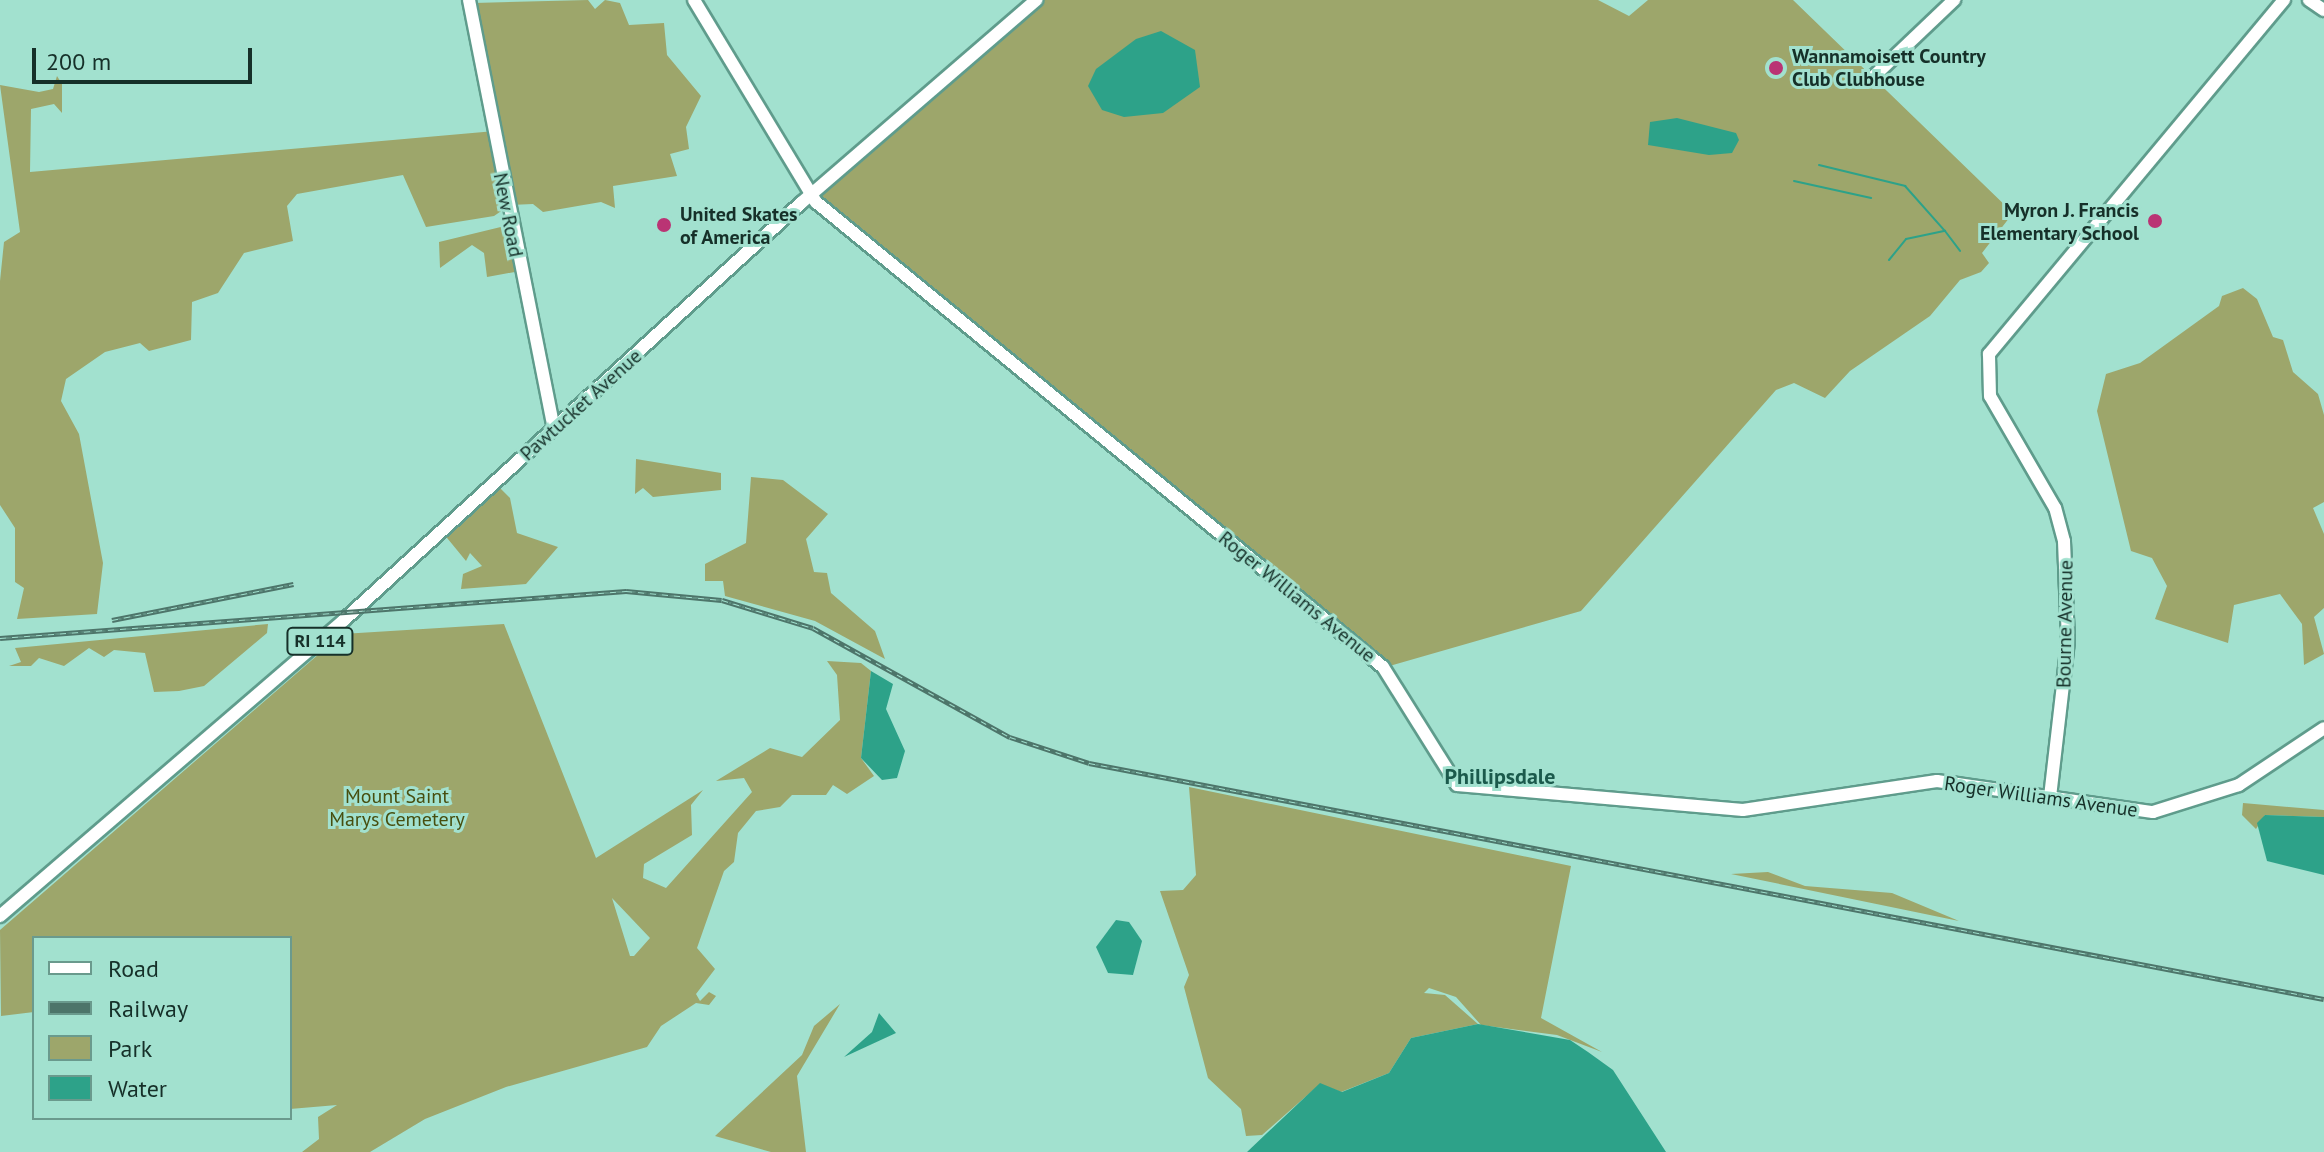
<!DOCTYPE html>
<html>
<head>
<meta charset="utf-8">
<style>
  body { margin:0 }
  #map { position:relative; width:2324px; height:1152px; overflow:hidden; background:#a2e1cf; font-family:"PT Sans",sans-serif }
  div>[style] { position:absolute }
  .green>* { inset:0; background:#9da66b }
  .water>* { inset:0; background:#2da289 }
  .stream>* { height:2px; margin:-1px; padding:0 1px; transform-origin:1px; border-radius:1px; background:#2da289 }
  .roads { filter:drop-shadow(2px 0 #5f9c8c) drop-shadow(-2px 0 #5f9c8c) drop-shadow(0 2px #5f9c8c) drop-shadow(0 -2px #5f9c8c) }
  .secondary>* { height:12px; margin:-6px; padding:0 6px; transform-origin:6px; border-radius:6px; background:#fff }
  .primary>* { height:12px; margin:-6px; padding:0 6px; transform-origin:6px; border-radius:6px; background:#fff }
  .rail>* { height:5px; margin-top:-2.5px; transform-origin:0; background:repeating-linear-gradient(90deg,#a2e1cf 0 6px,#4d756a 0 12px); box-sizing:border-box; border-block:2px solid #4d756a }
  .dots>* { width:22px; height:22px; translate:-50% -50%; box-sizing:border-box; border:4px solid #a2e1cf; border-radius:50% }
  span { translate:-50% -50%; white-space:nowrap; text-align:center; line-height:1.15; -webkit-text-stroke:6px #a2e1cf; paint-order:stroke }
  .shield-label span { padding:2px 6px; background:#a2e1cf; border:2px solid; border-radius:6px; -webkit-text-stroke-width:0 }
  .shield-label { font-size:18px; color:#163029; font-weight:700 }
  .poi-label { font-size:20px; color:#163029; font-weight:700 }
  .left { translate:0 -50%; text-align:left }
  .right { translate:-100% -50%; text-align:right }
  .street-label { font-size:20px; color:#163029 }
  .park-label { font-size:20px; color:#474e0f }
  .neighbourhood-label { font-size:22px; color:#1b5a4c; font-weight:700 }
  .legend { position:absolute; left:32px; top:936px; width:260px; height:184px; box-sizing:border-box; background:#a2e1cf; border:2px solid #6a9a8d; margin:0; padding:10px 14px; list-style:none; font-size:24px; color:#163029 }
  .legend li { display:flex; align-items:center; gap:16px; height:40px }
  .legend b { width:40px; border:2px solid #6a9a8d }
  .scale { position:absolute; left:32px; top:48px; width:220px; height:36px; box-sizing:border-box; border:4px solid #163029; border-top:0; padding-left:10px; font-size:24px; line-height:28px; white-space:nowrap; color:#163029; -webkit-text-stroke:6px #a2e1cf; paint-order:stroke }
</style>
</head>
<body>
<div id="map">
  <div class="green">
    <div style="clip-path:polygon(588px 0,595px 9px,605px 0,620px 3px,629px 25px,664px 23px,667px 55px,701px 96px,686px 127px,689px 149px,670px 154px,677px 176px,613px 186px,615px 208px,601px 202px,543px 212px,533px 204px,510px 205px,494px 216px,426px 227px,403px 175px,297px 194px,287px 206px,293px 241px,244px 253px,218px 293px,192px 302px,191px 340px,149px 351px,140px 343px,105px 352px,66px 379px,61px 401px,79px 434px,103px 563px,97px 614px,17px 619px,24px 588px,15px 582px,15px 528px,0 505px,0 281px,4px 242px,20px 232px,0 85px,39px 92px,53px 89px,57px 76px,62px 84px,62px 113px,54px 104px,31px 109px,30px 172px,495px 131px,474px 3px)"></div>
    <div style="clip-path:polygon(1035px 0,1598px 0,1629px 16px,1648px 0,1793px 0,2013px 213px,1982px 253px,1989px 263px,1981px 272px,1960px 280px,1930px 316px,1850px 371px,1825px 398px,1794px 383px,1776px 390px,1581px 611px,1386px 667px,813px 196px)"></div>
    <div style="clip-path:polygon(513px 224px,520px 271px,487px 277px,484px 253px,472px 245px,440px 268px,439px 242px)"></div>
    <div style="clip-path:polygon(2243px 288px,2257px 299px,2273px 337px,2283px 340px,2293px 372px,2318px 394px,2324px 415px,2324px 502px,2313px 508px,2324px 534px,2324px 608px,2314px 617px,2324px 654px,2304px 665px,2302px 624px,2280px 594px,2234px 605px,2228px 643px,2155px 619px,2167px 586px,2152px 558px,2131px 551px,2097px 411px,2106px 374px,2140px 363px,2219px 306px,2222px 296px)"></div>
    <div style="clip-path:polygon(636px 459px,721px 473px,721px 490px,653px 497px,643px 488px,635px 494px)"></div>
    <div style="clip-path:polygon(751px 477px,783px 480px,828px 514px,806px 539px,814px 572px,827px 573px,831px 593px,875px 631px,885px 659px,815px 621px,725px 596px,723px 581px,705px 581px,705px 564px,746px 543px)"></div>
    <div style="clip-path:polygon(497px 485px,510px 498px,517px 533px,558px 547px,526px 584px,461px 589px,463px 574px,482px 566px,470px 553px,466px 561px,443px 533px)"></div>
    <div style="clip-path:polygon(268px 624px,267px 633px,204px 686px,179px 691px,154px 692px,145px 653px,114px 650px,104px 657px,89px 648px,64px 666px,39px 658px,31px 666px,9px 666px,21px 662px,15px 648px)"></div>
    <div style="clip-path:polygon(evenodd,504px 624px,596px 858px,703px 790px,691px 805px,692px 835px,644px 864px,643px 878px,666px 888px,752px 792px,744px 778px,716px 781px,770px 748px,802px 757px,840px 720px,837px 675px,827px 661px,861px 663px,871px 671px,861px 758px,874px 776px,847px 794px,833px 785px,826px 795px,792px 795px,780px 807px,756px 811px,738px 833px,734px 862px,724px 871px,697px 948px,715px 969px,696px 994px,700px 1001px,709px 992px,716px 996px,709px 1005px,696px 1003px,661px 1026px,647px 1047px,506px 1087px,425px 1119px,370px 1152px,302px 1152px,319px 1139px,318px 1117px,337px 1105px,290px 1109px,290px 938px,34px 938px,34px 1012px,1px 1016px,0 930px,342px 634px,504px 624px,612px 898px,650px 938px,634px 956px,630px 956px,612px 898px)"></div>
    <div style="clip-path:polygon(1189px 787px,1571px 866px,1541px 1018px,1602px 1052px,1557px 1035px,1481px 1025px,1456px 997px,1429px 988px,1424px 993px,1445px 995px,1478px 1024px,1411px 1038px,1389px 1073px,1341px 1092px,1320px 1084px,1262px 1135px,1246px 1136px,1241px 1109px,1208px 1078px,1184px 987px,1189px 975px,1160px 891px,1183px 890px,1196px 875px)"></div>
    <div style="clip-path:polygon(2243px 803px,2324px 810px,2324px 817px,2265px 815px,2256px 829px,2242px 815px)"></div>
    <div style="clip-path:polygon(1768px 872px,1805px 886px,1892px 893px,1959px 921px,1731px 874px)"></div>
    <div style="clip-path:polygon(840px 1004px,797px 1076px,806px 1152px,771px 1152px,715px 1136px,802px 1055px,814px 1026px)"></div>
  </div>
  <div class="water">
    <div style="clip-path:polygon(1161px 31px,1195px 50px,1200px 87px,1163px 113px,1124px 117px,1102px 110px,1088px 86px,1096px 69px,1136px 39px)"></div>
    <div style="clip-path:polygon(1677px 118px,1736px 133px,1739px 140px,1732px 153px,1709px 155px,1648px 145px,1650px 122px)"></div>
    <div style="clip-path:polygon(871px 671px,893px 684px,886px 709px,905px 751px,897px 778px,882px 780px,861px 758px)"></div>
    <div style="clip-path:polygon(2265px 815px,2324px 817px,2324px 875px,2267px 861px,2257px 823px)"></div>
    <div style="clip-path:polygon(1116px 920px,1129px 922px,1142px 941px,1133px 975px,1108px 973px,1096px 947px)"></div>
    <div style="clip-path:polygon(879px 1013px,896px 1033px,844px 1057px,872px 1032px)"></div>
    <div style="clip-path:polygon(1478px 1024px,1570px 1040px,1588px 1052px,1613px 1070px,1666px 1152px,1247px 1152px,1320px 1083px,1342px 1092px,1389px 1073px,1411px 1038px)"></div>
  </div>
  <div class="stream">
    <div style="left:1819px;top:165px;width:89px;rotate:13.7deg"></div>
    <div style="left:1905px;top:186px;width:60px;rotate:48.4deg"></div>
    <div style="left:1794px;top:181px;width:79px;rotate:12.4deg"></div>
    <div style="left:1889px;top:260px;width:27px;rotate:-51deg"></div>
    <div style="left:1906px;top:239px;width:40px;rotate:-12deg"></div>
    <div style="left:1945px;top:231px;width:25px;rotate:53deg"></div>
  </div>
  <div class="roads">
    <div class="secondary">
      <div style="left:469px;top:0;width:436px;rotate:78.8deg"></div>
      <div style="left:694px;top:0;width:236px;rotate:58.9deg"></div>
      <div style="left:816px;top:202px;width:733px;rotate:39.36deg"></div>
      <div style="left:1383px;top:667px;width:139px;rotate:57.9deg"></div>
      <div style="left:1457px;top:785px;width:287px;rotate:5deg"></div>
      <div style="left:1743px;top:810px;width:196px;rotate:-8.5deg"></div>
      <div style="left:1937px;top:781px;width:218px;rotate:8.2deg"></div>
      <div style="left:2153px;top:812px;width:90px;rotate:-17.4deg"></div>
      <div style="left:2239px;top:785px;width:102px;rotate:-33.8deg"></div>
      <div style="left:2309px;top:0;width:18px;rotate:34deg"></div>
      <div style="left:1871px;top:79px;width:115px;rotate:-43.6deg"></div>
      <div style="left:2050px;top:797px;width:157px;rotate:-83.4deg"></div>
      <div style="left:2068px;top:641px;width:100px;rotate:-92.3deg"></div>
      <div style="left:2064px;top:541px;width:34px;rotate:-105deg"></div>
      <div style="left:2055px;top:508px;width:129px;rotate:-120.1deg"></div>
      <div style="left:1990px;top:396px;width:42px;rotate:-91.4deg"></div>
      <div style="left:1989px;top:354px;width:461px;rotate:-50.2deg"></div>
    </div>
    <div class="primary">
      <div style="left:0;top:916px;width:454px;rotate:-40.7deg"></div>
      <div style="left:344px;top:620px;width:619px;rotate:-42.38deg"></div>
      <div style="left:801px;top:203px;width:311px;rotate:-40.8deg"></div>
    </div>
  </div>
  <div class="rail">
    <div style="left:112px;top:620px;width:185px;rotate:-11.2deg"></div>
    <div style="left:0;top:638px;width:628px;rotate:-4.29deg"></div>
    <div style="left:626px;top:591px;width:96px;rotate:5.4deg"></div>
    <div style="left:722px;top:600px;width:95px;rotate:17.1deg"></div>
    <div style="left:813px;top:628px;width:225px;rotate:29deg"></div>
    <div style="left:1010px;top:737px;width:83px;rotate:18.2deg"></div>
    <div style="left:1089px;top:763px;width:1257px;rotate:10.82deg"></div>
  </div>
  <div class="dots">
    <div style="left:1776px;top:68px;background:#ba3474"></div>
    <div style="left:2155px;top:221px;background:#ba3474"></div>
    <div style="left:664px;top:225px;background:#ba3474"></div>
  </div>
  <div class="shield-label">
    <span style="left:320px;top:641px">RI 114</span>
  </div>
  <div class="poi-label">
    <span class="left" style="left:1792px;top:68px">Wannamoisett Country<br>Club Clubhouse</span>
    <span class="right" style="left:2139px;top:222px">Myron J. Francis<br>Elementary School</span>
    <span class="left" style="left:680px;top:226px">United Skates<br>of America</span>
  </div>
  <div class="street-label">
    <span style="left:508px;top:215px;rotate:79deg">New Road</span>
    <span style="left:581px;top:405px;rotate:-42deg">Pawtucket Avenue</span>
    <span style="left:1297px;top:597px;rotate:39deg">Roger Williams Avenue</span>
    <span style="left:2065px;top:624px;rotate:-89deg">Bourne Avenue</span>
    <span style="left:2041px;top:797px;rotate:8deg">Roger Williams Avenue</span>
  </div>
  <div class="park-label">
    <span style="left:397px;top:808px">Mount Saint<br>Marys Cemetery</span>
  </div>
  <div class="neighbourhood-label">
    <span style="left:1500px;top:777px">Phillipsdale</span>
  </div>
  <ul class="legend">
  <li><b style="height:10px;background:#fff"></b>Road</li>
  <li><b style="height:10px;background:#4d756a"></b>Railway</li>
  <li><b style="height:22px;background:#9da66b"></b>Park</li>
  <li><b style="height:22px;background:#2da289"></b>Water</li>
  </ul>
  <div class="scale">200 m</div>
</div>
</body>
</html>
